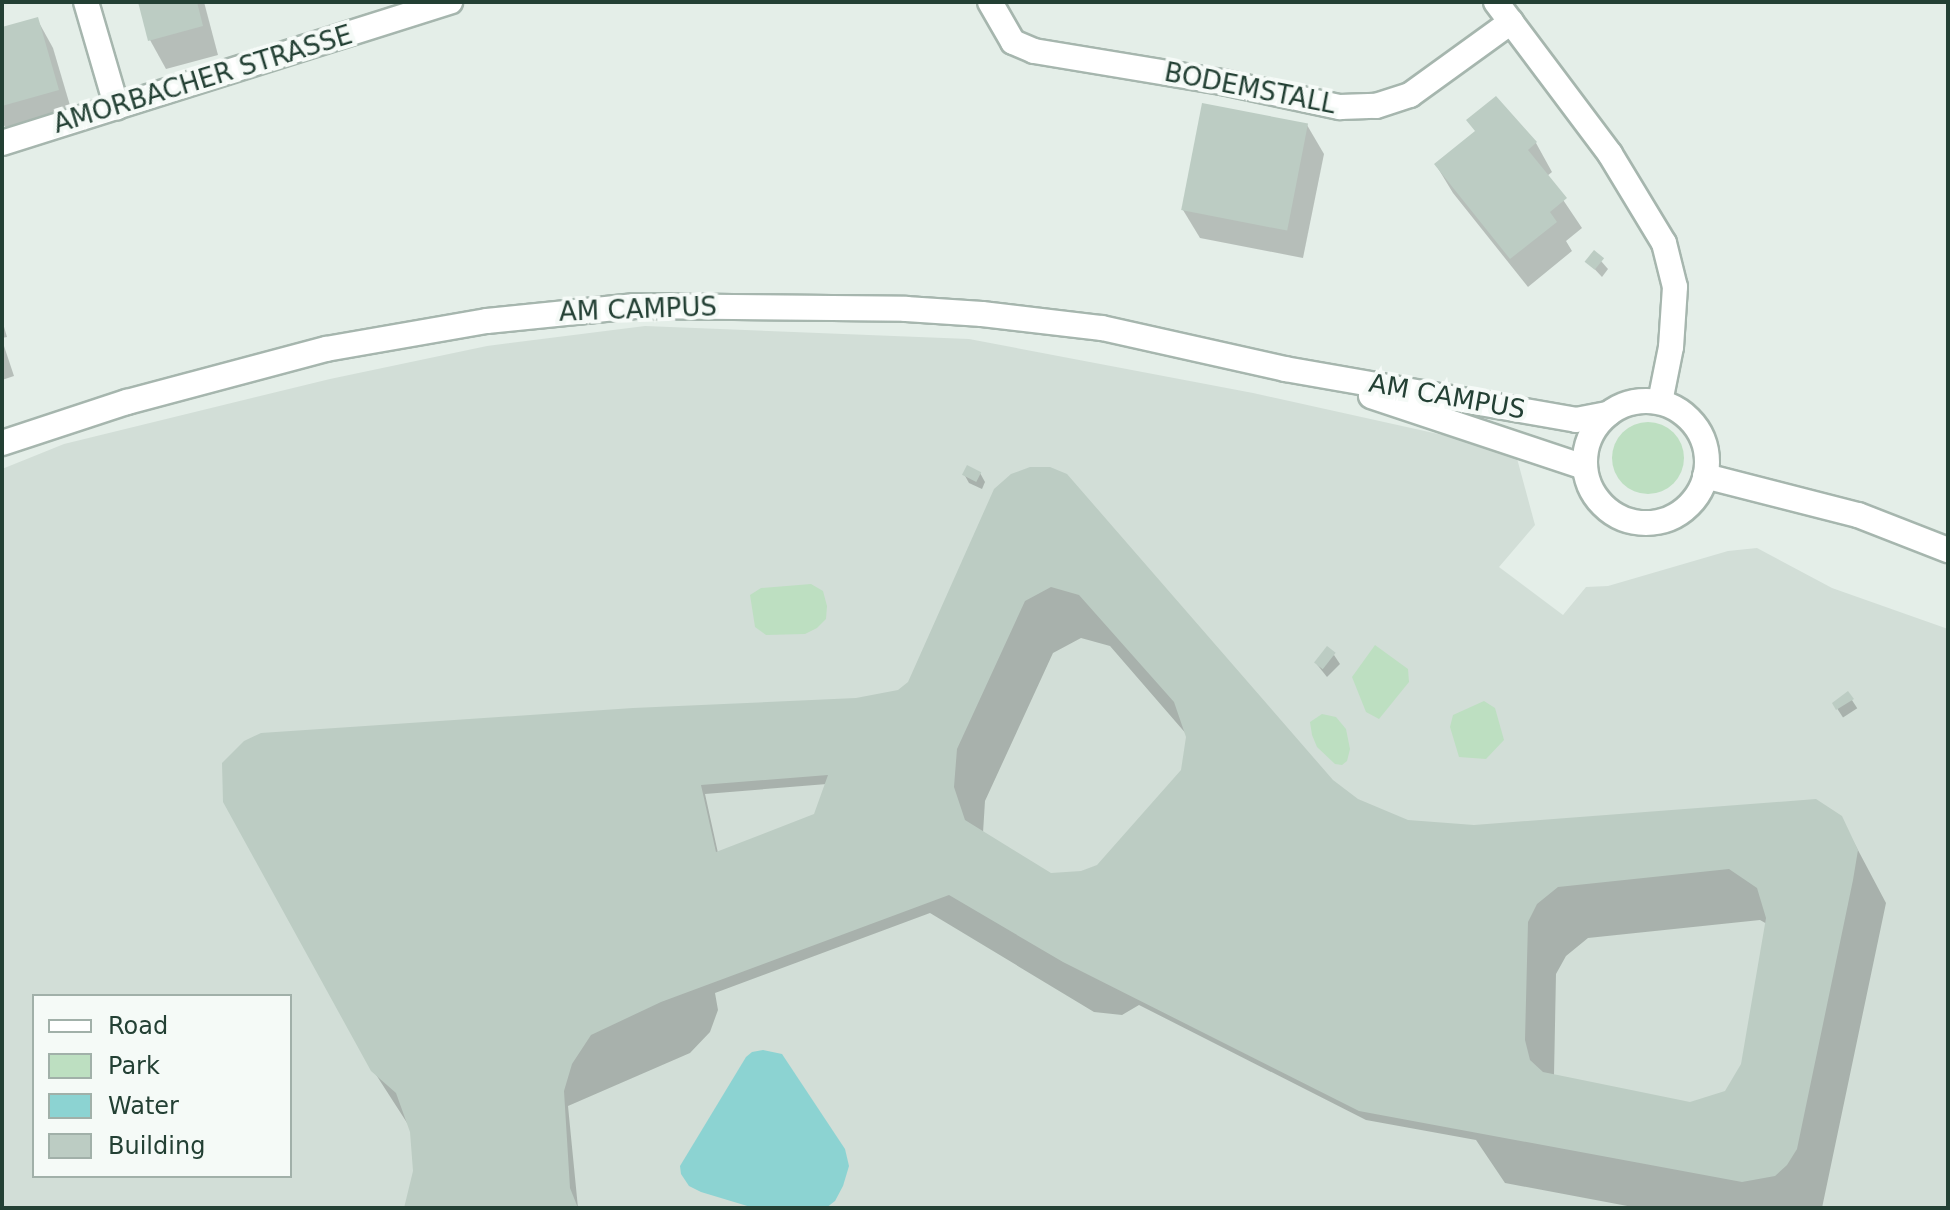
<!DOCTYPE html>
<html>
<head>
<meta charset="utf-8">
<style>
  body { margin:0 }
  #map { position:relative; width:1950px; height:1210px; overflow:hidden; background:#e4eee8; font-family:"DejaVu Sans",sans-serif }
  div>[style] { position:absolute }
  .built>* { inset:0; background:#d2ded7 }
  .green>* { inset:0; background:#bddfc1 }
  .round { border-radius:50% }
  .water>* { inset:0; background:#8cd3d2 }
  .shadow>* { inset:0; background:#0003; transform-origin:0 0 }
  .building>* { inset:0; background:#bcccc3; transform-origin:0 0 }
  .roads { filter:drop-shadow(2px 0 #a6b6ae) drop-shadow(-2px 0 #a6b6ae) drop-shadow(0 2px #a6b6ae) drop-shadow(0 -2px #a6b6ae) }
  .street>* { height:24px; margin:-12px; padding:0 12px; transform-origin:12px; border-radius:12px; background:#fff }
  .secondary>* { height:24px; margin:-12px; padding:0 12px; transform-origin:12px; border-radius:12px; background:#fff }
  .secondary>.ring { margin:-12px; padding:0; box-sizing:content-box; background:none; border:24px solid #fff; border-radius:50% }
  span { translate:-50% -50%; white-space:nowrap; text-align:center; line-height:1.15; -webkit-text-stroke:8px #f5faf7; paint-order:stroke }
  .street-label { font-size:26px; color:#234034 }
  .frame { position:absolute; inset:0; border:4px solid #234034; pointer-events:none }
  .legend { position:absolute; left:32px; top:994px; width:260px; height:184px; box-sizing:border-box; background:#f5faf7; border:2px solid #a1b0a9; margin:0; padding:10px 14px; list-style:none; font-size:24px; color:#234034 }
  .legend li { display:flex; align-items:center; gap:16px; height:40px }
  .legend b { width:40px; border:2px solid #a1b0a9 }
</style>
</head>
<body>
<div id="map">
  <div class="built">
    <div style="clip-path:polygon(evenodd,645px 326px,969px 339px,1253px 393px,1515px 451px,1535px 525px,1499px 567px,1563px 615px,1586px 587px,1608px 586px,1728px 551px,1757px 548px,1832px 588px,1948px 629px,1948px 1208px,2px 1208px,2px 469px,64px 444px,330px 379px,487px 346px,645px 326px,34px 996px,290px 996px,290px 1176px,34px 1176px,34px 996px)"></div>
  </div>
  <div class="green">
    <div class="round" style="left:1612px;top:422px;width:72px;height:72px"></div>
    <div style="clip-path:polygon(811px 584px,823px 591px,827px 606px,826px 619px,817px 628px,805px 634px,766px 635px,755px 627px,750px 595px,761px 588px)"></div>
    <div style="clip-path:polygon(1375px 645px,1408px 669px,1409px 682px,1379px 719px,1366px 712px,1352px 677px)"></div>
    <div style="clip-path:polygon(1484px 701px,1495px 708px,1504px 740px,1486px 759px,1459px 757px,1450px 727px,1453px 715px)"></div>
    <div style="clip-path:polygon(1322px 714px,1336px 717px,1346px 729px,1350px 749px,1347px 761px,1342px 765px,1335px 764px,1317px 747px,1312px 735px,1310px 722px)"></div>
  </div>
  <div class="water">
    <div style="clip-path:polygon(763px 1050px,782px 1054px,845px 1149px,849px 1166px,843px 1186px,835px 1201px,826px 1208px,754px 1208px,701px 1192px,689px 1186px,681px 1174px,680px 1166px,746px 1057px,752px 1052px)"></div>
  </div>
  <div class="shadow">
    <div style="clip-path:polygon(140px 2px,204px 2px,218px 55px,166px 69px,150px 40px)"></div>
    <div style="clip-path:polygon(37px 19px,53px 48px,74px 119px,11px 137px,2px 122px,2px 29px)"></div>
    <div style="clip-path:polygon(1496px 99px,1536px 143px,1552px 172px,1547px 176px,1582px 228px,1566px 241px,1572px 251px,1528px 287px,1453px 193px,1436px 165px,1476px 133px)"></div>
    <div style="clip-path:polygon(1307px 125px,1324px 154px,1303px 258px,1200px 238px,1183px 210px)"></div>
    <div style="clip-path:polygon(1594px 253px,1608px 269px,1602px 277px,1588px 262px)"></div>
    <div style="clip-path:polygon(2px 320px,7px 337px,2px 338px)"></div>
    <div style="clip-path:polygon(2px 340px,14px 376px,2px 380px)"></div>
    <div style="clip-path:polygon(980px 473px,985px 482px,982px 489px,969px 483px,964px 474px)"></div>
    <div style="clip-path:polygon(evenodd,995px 490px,1331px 782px,1357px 801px,1407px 822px,1474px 827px,1841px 818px,1886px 903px,1822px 1208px,1638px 1208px,1505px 1183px,1476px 1140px,1366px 1120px,1139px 1005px,1122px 1015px,1094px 1012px,930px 913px,715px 993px,718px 1010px,710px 1032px,690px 1053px,568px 1106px,578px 1208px,406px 1208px,415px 1171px,411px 1129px,373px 1070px,225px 801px,899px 692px,908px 685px,995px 490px,1081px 638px,1110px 646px,1188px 736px,1183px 771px,1098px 866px,1081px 873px,1050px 875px,983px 833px,985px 801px,1053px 653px,1081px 638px,995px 490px,827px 784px,816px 815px,718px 853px,705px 794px,827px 784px,995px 490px,1760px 920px,1767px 924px,1742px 1065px,1726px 1092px,1690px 1104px,1554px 1076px,1556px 974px,1566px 956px,1588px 938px,1760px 920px)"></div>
    <div style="clip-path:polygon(1334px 655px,1340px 664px,1327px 677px,1315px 662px)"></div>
    <div style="left:1848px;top:694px;width:17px;height:17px;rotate:57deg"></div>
  </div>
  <div class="building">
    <div style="clip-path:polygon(138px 2px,197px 2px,203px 26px,148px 41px)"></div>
    <div style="clip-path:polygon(38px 17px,59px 90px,2px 106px,2px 27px)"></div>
    <div style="clip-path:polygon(1496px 96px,1537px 142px,1528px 150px,1567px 198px,1550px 212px,1557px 222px,1510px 259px,1434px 164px,1475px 131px,1466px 120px)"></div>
    <div style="left:1202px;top:103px;width:108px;height:109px;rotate:11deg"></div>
    <div style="left:1594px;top:250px;width:13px;height:15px;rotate:39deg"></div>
    <div style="left:967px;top:465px;width:16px;height:11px;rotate:27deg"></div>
    <div style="clip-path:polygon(evenodd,1030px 467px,1050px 467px,1067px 474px,1333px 780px,1358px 799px,1408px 820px,1474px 825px,1816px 799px,1842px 816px,1858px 850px,1853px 880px,1797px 1149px,1787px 1165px,1775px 1176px,1742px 1182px,1359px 1111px,1063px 962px,949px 895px,661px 1002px,591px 1035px,572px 1064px,564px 1091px,570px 1188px,578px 1208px,404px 1208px,413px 1171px,410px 1132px,396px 1093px,371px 1071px,223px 802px,222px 763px,244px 741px,261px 733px,633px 708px,856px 698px,898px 690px,908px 682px,994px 489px,1011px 474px,1030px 467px,1051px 587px,1079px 595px,1174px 702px,1186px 737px,1181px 770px,1097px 865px,1081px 871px,1051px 873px,965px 820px,954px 787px,957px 749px,1025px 601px,1051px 587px,1030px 467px,828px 775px,814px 814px,716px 852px,701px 785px,828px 775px,1030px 467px,1729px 869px,1757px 888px,1766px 918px,1741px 1064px,1725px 1091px,1690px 1102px,1543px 1072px,1530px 1060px,1525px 1040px,1528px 922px,1537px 904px,1558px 887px,1729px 869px)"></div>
    <div style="left:1327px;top:646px;width:11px;height:21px;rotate:38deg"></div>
    <div style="clip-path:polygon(1848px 691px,1854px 699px,1836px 710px,1832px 703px)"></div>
  </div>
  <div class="roads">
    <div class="street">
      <div style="left:86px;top:2px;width:110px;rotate:73.7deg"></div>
      <div style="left:990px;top:2px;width:46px;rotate:60.1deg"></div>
      <div style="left:1013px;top:42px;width:23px;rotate:23deg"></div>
      <div style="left:1034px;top:51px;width:191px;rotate:9.4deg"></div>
      <div style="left:1222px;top:82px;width:121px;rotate:12deg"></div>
      <div style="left:1340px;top:107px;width:36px;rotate:-2deg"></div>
      <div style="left:1376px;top:106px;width:36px;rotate:-18deg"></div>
      <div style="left:1410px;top:95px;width:125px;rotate:-35.9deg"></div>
      <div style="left:1496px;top:2px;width:190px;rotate:53.1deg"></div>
      <div style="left:1610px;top:154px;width:104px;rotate:58.8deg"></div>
      <div style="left:1664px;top:243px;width:45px;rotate:76deg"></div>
      <div style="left:1675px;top:287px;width:60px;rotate:93.8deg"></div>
      <div style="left:1671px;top:347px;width:56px;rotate:101.3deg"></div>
      <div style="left:2px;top:143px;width:470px;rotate:-17.5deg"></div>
    </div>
    <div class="secondary">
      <div style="left:1371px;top:396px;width:225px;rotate:18.4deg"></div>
      <div class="ring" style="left:1585px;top:401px;width:98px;height:98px"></div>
      <div style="left:2px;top:443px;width:132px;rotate:-18.2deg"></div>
      <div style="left:127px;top:402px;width:206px;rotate:-14.9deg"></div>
      <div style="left:326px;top:349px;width:163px;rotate:-9.9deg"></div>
      <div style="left:487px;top:321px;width:149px;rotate:-5.8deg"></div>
      <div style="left:635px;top:306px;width:271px;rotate:0.6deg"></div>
      <div style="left:906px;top:309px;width:76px;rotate:3.8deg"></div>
      <div style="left:982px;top:314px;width:121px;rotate:6.7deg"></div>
      <div style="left:1102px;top:328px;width:188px;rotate:12.6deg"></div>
      <div style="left:1285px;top:369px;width:295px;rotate:9.9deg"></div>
      <div style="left:1576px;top:420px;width:33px;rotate:-11deg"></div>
      <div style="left:1705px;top:476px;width:158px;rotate:14.3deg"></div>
      <div style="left:1858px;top:515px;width:97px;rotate:21.3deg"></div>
    </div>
  </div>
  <div class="street-label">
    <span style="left:203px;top:80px;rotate:-17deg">AMORBACHER STRASSE</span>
    <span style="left:1250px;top:89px;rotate:11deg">BODEMSTALL</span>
    <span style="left:638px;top:310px;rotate:-2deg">AM CAMPUS</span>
    <span style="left:1447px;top:397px;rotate:10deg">AM CAMPUS</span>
  </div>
  <div class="frame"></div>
  <ul class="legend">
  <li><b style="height:10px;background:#fff"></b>Road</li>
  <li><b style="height:22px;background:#bddfc1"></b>Park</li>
  <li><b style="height:22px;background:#8cd3d2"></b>Water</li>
  <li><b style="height:22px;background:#bcccc3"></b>Building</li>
  </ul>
</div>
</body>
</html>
